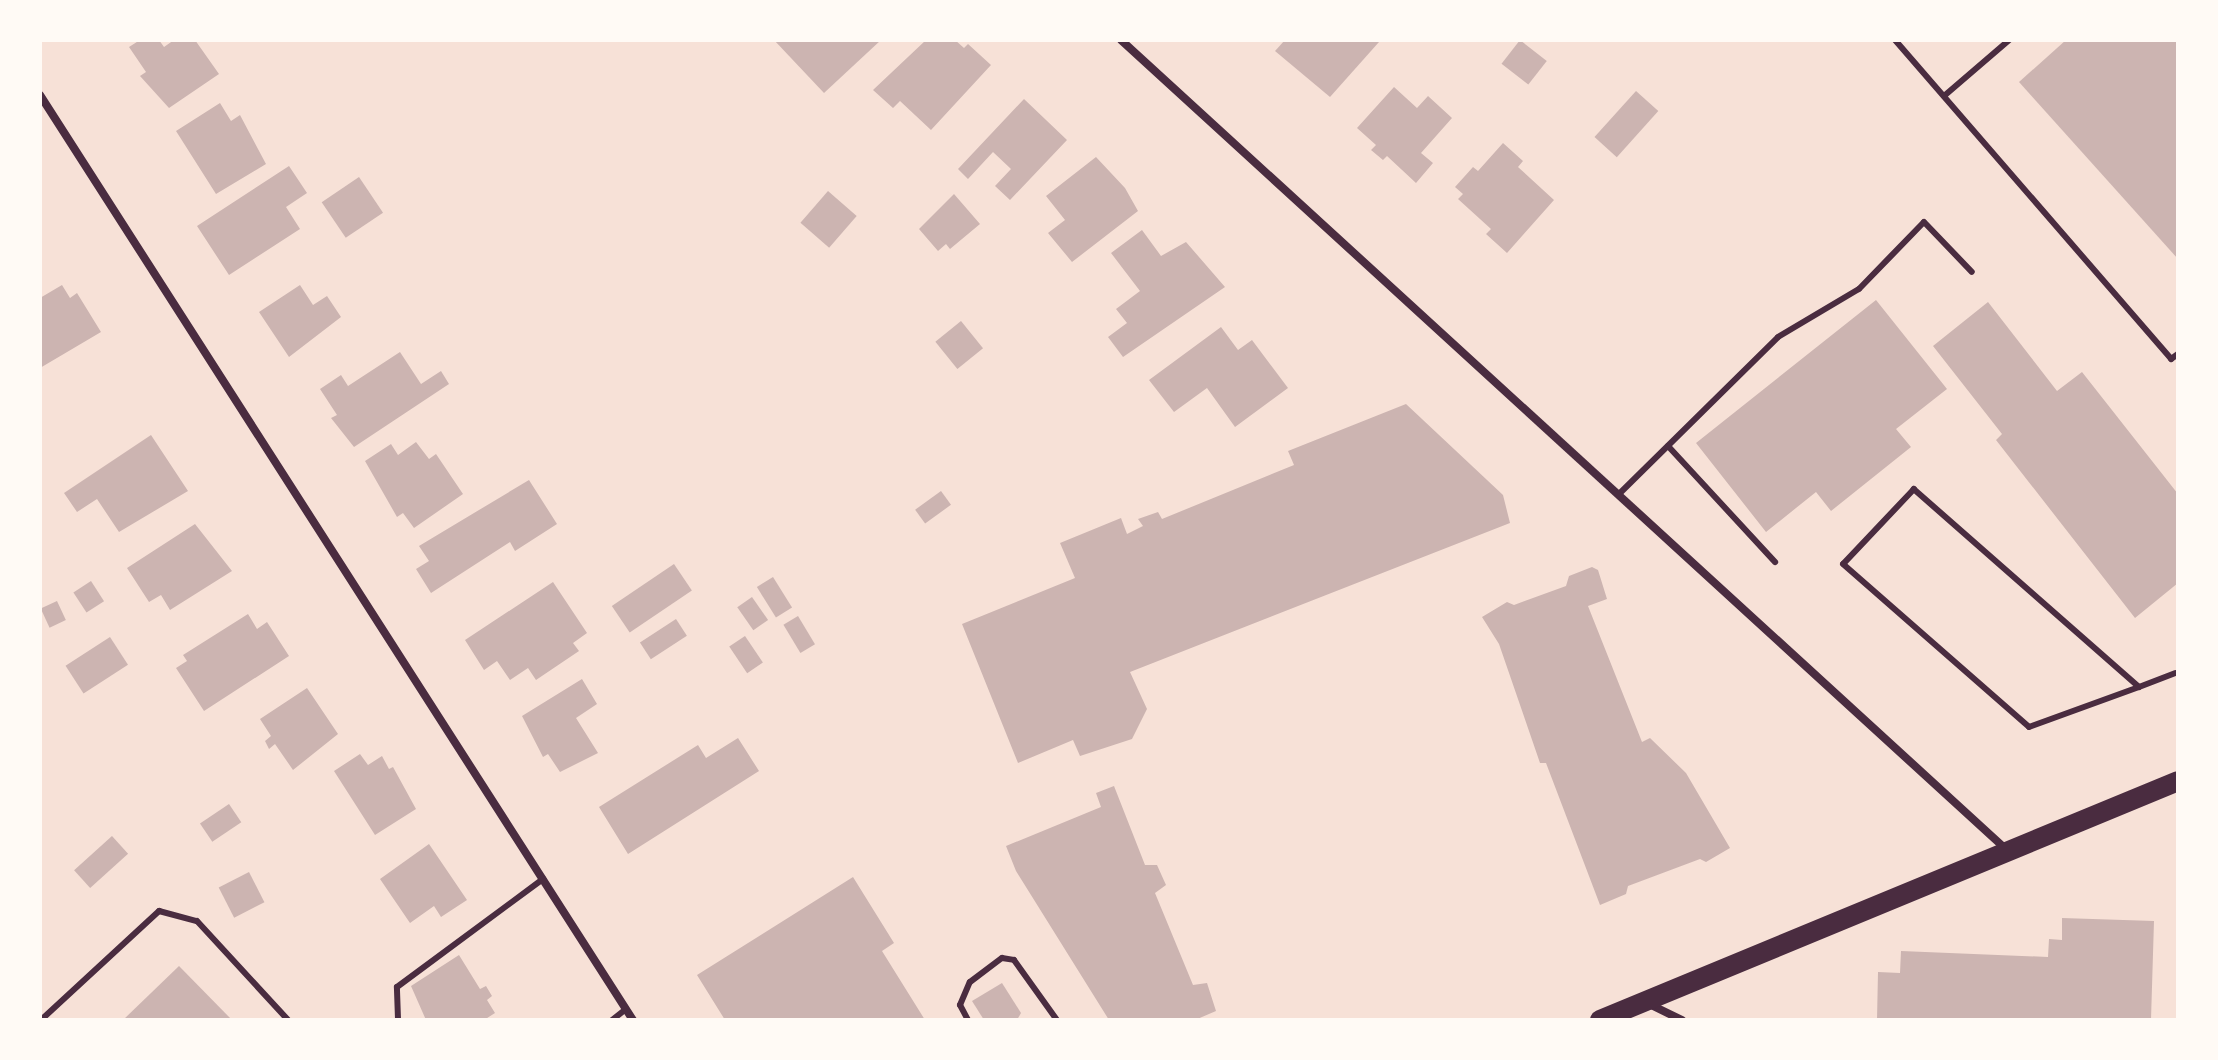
<!DOCTYPE html>
<html>
<head>
<meta charset="utf-8">
<style>
  body { margin:0 }
  #map { position:relative; width:2218px; height:1060px; overflow:hidden; background:#f7e1d7; font-family:Karla,sans-serif }
  div>[style] { position:absolute }
  .building>* { inset:0; background:#ccb4b1; transform-origin:0 0 }
  .service>* { height:6px; margin:-3px; padding:0 3px; transform-origin:3px; border-radius:3px; background:#4a2c40 }
  .minor>* { height:8px; margin:-4px; padding:0 4px; transform-origin:4px; border-radius:4px; background:#4a2c40 }
  .primary>* { height:20px; margin:-10px; padding:0 10px; transform-origin:10px; border-radius:10px; background:#4a2c40 }
  span { translate:-50% -50%; white-space:nowrap; text-align:center; line-height:1.15; -webkit-text-stroke:8px #fffaf5; paint-order:stroke }
  .frame { position:absolute; inset:0; border:42px solid #fffaf5; pointer-events:none }
</style>
</head>
<body>
<div id="map">
  <div class="building">
    <div style="clip-path:polygon(140px 40px,159px 40px,164px 47px,174px 40px,195px 40px,219px 74px,169px 108px,140px 76px,146px 72px,129px 47px)"></div>
    <div style="clip-path:polygon(774px 40px,881px 40px,824px 93px)"></div>
    <div style="clip-path:polygon(926px 40px,955px 40px,964px 48px,968px 44px,991px 65px,931px 130px,900px 101px,893px 108px,873px 90px)"></div>
    <div style="clip-path:polygon(1285px 40px,1376px 40px,1379px 42px,1330px 97px,1275px 51px)"></div>
    <div style="left:1520px;top:40px;width:34px;height:30px;rotate:38deg"></div>
    <div style="clip-path:polygon(2066px 40px,2178px 40px,2178px 259px,2019px 82px)"></div>
    <div style="clip-path:polygon(1394px 87px,1417px 108px,1428px 96px,1452px 118px,1421px 153px,1433px 163px,1416px 183px,1387px 156px,1383px 160px,1371px 150px,1376px 145px,1357px 128px)"></div>
    <div style="left:1636px;top:91px;width:30px;height:62px;rotate:42deg"></div>
    <div style="clip-path:polygon(1024px 99px,1067px 140px,1010px 200px,995px 186px,1011px 169px,993px 152px,968px 179px,958px 169px)"></div>
    <div style="clip-path:polygon(220px 103px,231px 121px,240px 115px,266px 164px,216px 194px,176px 131px)"></div>
    <div style="clip-path:polygon(1503px 143px,1523px 161px,1518px 167px,1554px 200px,1507px 253px,1486px 234px,1491px 229px,1458px 199px,1463px 194px,1455px 187px,1473px 167px,1478px 171px)"></div>
    <div style="clip-path:polygon(1096px 157px,1125px 188px,1138px 211px,1072px 262px,1048px 233px,1065px 220px,1046px 196px)"></div>
    <div style="clip-path:polygon(289px 166px,307px 193px,286px 207px,300px 229px,229px 275px,197px 226px)"></div>
    <div style="left:359px;top:177px;width:43px;height:45px;rotate:56deg"></div>
    <div style="left:828px;top:191px;width:38px;height:42px;rotate:41deg"></div>
    <div style="clip-path:polygon(954px 194px,980px 224px,950px 249px,946px 244px,938px 251px,919px 229px)"></div>
    <div style="clip-path:polygon(1142px 230px,1161px 256px,1186px 242px,1225px 287px,1123px 357px,1108px 337px,1127px 323px,1116px 309px,1140px 291px,1111px 253px)"></div>
    <div style="clip-path:polygon(62px 285px,70px 298px,77px 293px,101px 332px,40px 368px,40px 298px)"></div>
    <div style="clip-path:polygon(300px 285px,313px 305px,327px 296px,341px 317px,289px 357px,259px 312px)"></div>
    <div style="clip-path:polygon(1876px 300px,1947px 389px,1896px 429px,1911px 447px,1831px 511px,1816px 492px,1766px 532px,1696px 443px)"></div>
    <div style="clip-path:polygon(1988px 302px,2057px 391px,2082px 372px,2178px 494px,2178px 583px,2135px 618px,1996px 440px,2002px 434px,1933px 346px)"></div>
    <div style="left:961px;top:321px;width:35px;height:33px;rotate:51deg"></div>
    <div style="clip-path:polygon(1221px 327px,1238px 350px,1252px 340px,1288px 388px,1235px 427px,1207px 388px,1174px 412px,1149px 380px)"></div>
    <div style="clip-path:polygon(400px 352px,421px 384px,441px 371px,449px 384px,354px 447px,331px 418px,337px 415px,320px 389px,341px 375px,348px 386px)"></div>
    <div style="clip-path:polygon(1406px 404px,1503px 495px,1510px 523px,1130px 672px,1147px 709px,1132px 739px,1080px 756px,1073px 740px,1018px 763px,962px 624px,1075px 578px,1060px 543px,1121px 518px,1127px 534px,1143px 526px,1138px 519px,1158px 512px,1162px 519px,1294px 465px,1288px 451px)"></div>
    <div style="clip-path:polygon(151px 435px,188px 491px,119px 532px,97px 499px,77px 512px,64px 493px)"></div>
    <div style="clip-path:polygon(416px 442px,429px 459px,436px 454px,463px 494px,414px 528px,403px 513px,397px 517px,365px 461px,391px 444px,398px 455px)"></div>
    <div style="clip-path:polygon(529px 480px,557px 524px,515px 551px,510px 542px,431px 593px,416px 569px,429px 561px,419px 546px)"></div>
    <div style="left:941px;top:491px;width:17px;height:32px;rotate:54deg"></div>
    <div style="clip-path:polygon(195px 524px,232px 571px,170px 610px,161px 595px,149px 602px,127px 568px)"></div>
    <div style="left:674px;top:564px;width:32px;height:75px;rotate:56deg"></div>
    <div style="clip-path:polygon(1592px 567px,1598px 570px,1607px 599px,1588px 606px,1642px 742px,1650px 738px,1686px 773px,1730px 848px,1706px 862px,1700px 859px,1628px 886px,1626px 894px,1600px 905px,1546px 763px,1540px 763px,1499px 644px,1482px 617px,1507px 602px,1514px 605px,1566px 586px,1569px 576px)"></div>
    <div style="left:773px;top:577px;width:36px;height:19px;rotate:58deg"></div>
    <div style="left:91px;top:581px;width:24px;height:21px;rotate:57deg"></div>
    <div style="clip-path:polygon(553px 582px,587px 633px,573px 643px,579px 651px,536px 680px,528px 668px,510px 680px,497px 661px,484px 670px,465px 640px)"></div>
    <div style="left:752px;top:597px;width:28px;height:18px;rotate:55deg"></div>
    <div style="left:57px;top:601px;width:21px;height:18px;rotate:65deg"></div>
    <div style="clip-path:polygon(248px 614px,257px 629px,267px 622px,289px 656px,204px 711px,176px 668px,187px 661px,183px 655px)"></div>
    <div style="left:798px;top:616px;width:33px;height:17px;rotate:59deg"></div>
    <div style="left:676px;top:619px;width:20px;height:43px;rotate:57deg"></div>
    <div style="left:745px;top:636px;width:32px;height:19px;rotate:56deg"></div>
    <div style="left:110px;top:637px;width:33px;height:53px;rotate:57deg"></div>
    <div style="clip-path:polygon(582px 679px,597px 704px,576px 718px,598px 753px,560px 772px,548px 754px,543px 757px,522px 716px)"></div>
    <div style="clip-path:polygon(307px 688px,338px 734px,293px 770px,275px 744px,269px 749px,265px 741px,271px 736px,260px 719px)"></div>
    <div style="clip-path:polygon(738px 738px,759px 771px,628px 854px,599px 807px,698px 745px,706px 758px)"></div>
    <div style="clip-path:polygon(360px 754px,368px 765px,382px 756px,389px 769px,393px 767px,416px 809px,375px 835px,334px 771px)"></div>
    <div style="clip-path:polygon(1114px 786px,1145px 865px,1157px 865px,1166px 885px,1155px 893px,1193px 985px,1207px 983px,1216px 1011px,1195px 1020px,1109px 1020px,1016px 871px,1006px 846px,1101px 807px,1096px 793px)"></div>
    <div style="left:229px;top:804px;width:22px;height:35px;rotate:56deg"></div>
    <div style="left:112px;top:836px;width:24px;height:51px;rotate:48deg"></div>
    <div style="clip-path:polygon(429px 844px,467px 900px,441px 917px,434px 906px,410px 923px,380px 879px)"></div>
    <div style="left:249px;top:872px;width:34px;height:34px;rotate:63deg"></div>
    <div style="clip-path:polygon(853px 877px,894px 943px,882px 951px,925px 1020px,725px 1020px,697px 975px)"></div>
    <div style="clip-path:polygon(2062px 918px,2154px 921px,2151px 1020px,1877px 1020px,1878px 972px,1900px 973px,1901px 951px,2048px 957px,2049px 939px,2062px 940px)"></div>
    <div style="clip-path:polygon(459px 955px,480px 989px,486px 986px,492px 996px,487px 1000px,495px 1013px,484px 1020px,426px 1020px,411px 986px)"></div>
    <div style="clip-path:polygon(179px 966px,232px 1020px,123px 1020px)"></div>
    <div style="clip-path:polygon(1002px 983px,1021px 1013px,1017px 1020px,984px 1020px,972px 1001px)"></div>
  </div>
  <div class="service">
    <div style="left:1895px;top:40px;width:422px;rotate:49.1deg"></div>
    <div style="left:2171px;top:359px;width:9px;rotate:-36deg"></div>
    <div style="left:1944px;top:96px;width:86px;rotate:-40.7deg"></div>
    <div style="left:1668px;top:446px;width:158px;rotate:47.3deg"></div>
    <div style="left:1619px;top:494px;width:223px;rotate:-44.6deg"></div>
    <div style="left:1778px;top:337px;width:94px;rotate:-30.7deg"></div>
    <div style="left:1859px;top:289px;width:93px;rotate:-45.9deg"></div>
    <div style="left:1924px;top:222px;width:69px;rotate:46.2deg"></div>
    <div style="left:2139px;top:687px;width:300px;rotate:-138.7deg"></div>
    <div style="left:1914px;top:489px;width:103px;rotate:133.4deg"></div>
    <div style="left:1843px;top:564px;width:247px;rotate:41.2deg"></div>
    <div style="left:2029px;top:727px;width:117px;rotate:-20deg"></div>
    <div style="left:2139px;top:687px;width:39px;rotate:-21deg"></div>
    <div style="left:398px;top:1019px;width:32px;rotate:-92deg"></div>
    <div style="left:397px;top:987px;width:182px;rotate:-36.5deg"></div>
    <div style="left:41px;top:1020px;width:161px;rotate:-42.7deg"></div>
    <div style="left:159px;top:911px;width:39px;rotate:15deg"></div>
    <div style="left:197px;top:921px;width:134px;rotate:47.4deg"></div>
    <div style="left:612px;top:1020px;width:18px;rotate:-38deg"></div>
    <div style="left:968px;top:1020px;width:17px;rotate:-118deg"></div>
    <div style="left:960px;top:1005px;width:25px;rotate:-67deg"></div>
    <div style="left:970px;top:982px;width:40px;rotate:-37deg"></div>
    <div style="left:1002px;top:958px;width:12px;rotate:9deg"></div>
    <div style="left:1014px;top:960px;width:74px;rotate:54.4deg"></div>
  </div>
  <div class="minor">
    <div style="left:1121px;top:40px;width:1202px;rotate:42.44deg"></div>
    <div style="left:40px;top:95px;width:1099px;rotate:57.34deg"></div>
    <div style="left:1647px;top:1003px;width:39px;rotate:26deg"></div>
  </div>
  <div class="primary">
    <div style="left:1600px;top:1020px;width:625px;rotate:-22.46deg"></div>
  </div>
  <div class="frame"></div>
</div>
</body>
</html>
